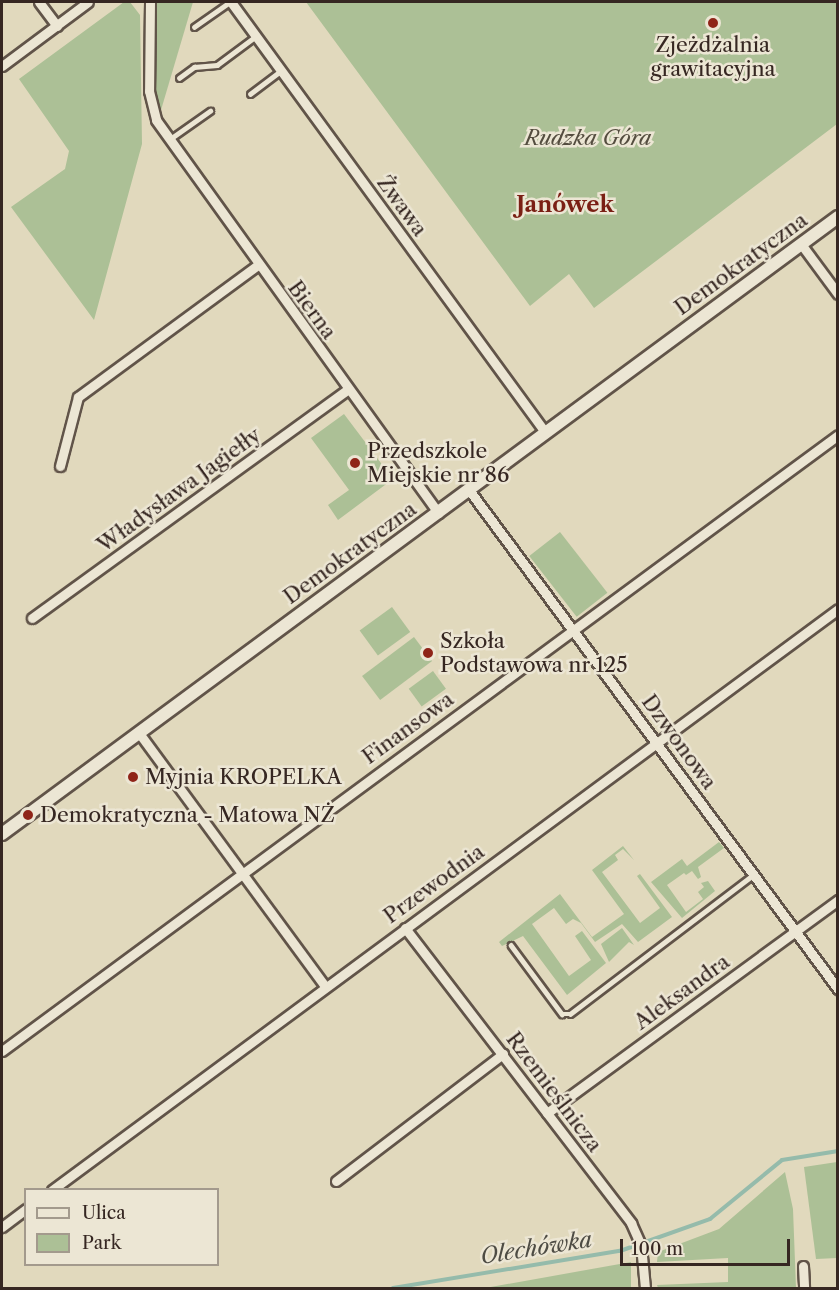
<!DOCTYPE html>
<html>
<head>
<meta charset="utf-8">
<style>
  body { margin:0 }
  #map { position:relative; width:839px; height:1290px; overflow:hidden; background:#e1d9bd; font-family:"Libre Caslon Text",serif }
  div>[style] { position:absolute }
  .green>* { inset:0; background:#acc096; transform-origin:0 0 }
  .stream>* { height:4px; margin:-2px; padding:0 2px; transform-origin:2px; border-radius:2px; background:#95bbab }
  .roads { filter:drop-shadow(2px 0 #615449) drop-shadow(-2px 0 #615449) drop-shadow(0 2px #615449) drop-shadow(0 -2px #615449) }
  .service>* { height:4.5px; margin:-2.25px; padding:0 2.25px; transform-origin:2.25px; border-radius:2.25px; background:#ece6d4 }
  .minor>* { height:9px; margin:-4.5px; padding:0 4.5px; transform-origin:4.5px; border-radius:4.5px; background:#ece6d4 }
  .tertiary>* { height:12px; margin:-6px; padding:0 6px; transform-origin:6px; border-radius:6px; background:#ece6d4 }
  .dots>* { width:16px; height:16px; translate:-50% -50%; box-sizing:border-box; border:3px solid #ece6d4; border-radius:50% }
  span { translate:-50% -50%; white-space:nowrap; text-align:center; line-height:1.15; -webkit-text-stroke:5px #ece6d4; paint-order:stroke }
  .poi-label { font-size:21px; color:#362722 }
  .left { translate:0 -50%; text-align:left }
  .park-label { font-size:21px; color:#544d3f; font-style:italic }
  .street-label { font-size:21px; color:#362722 }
  .neighbourhood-label { font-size:22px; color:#7a1f14; font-weight:700 }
  .water-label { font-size:22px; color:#4e4c44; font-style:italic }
  .frame { position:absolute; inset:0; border:3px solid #362722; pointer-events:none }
  .legend { position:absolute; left:24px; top:1188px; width:195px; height:78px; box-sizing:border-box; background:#ece6d4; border:2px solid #a39a8d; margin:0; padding:8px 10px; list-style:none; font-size:18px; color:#362722 }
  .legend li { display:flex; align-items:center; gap:12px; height:30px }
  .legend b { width:30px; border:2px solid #a39a8d }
  .scale { position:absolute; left:620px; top:1239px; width:170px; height:27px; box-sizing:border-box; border:3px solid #362722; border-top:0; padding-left:8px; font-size:18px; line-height:21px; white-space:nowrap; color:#362722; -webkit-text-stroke:4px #ece6d4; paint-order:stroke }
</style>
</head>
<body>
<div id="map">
  <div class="green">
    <div style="clip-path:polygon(124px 2px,130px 2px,140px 15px,142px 144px,94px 320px,11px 207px,65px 169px,69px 151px,19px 79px)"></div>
    <div style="clip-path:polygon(154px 2px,193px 2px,161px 110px,155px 95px)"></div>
    <div style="clip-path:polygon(306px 2px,837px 2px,837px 124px,594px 308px,569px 274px,530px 306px)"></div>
    <div style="clip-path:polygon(344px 414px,393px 479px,338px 520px,328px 505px,349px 490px,311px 438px)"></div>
    <div style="left:560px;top:532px;width:77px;height:39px;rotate:52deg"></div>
    <div style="left:392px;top:607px;width:31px;height:40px;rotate:54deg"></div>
    <div style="left:414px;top:637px;width:30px;height:65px;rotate:53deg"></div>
    <div style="left:433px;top:671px;width:22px;height:30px;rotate:54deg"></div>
    <div style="clip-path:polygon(719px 842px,724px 848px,698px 867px,701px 877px,698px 879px,692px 871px,686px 875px,684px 873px,667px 885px,686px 912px,703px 899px,698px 892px,704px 887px,701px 883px,708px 881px,715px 891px,682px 918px,651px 882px,682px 859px,687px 866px)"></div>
    <div style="clip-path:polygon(623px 846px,634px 860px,623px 849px,615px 855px,618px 860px,602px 872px,640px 923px,660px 908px,637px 876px,640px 874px,672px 917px,638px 942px,622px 924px,595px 942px,581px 923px,573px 919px,566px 924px,554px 908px,532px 924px,569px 976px,591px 960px,575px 936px,582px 931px,606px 963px,567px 995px,523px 936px,502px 946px,499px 942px,560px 894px,592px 937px,624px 914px,592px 870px)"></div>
    <div style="clip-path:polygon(622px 928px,634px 945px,629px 942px,609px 962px,601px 944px)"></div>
    <div style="clip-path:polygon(837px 1162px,837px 1258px,816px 1259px,804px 1167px)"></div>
    <div style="clip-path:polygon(785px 1172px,793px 1209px,796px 1288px,658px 1288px,657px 1285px,728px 1282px,728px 1258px,657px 1262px,658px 1252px,719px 1229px)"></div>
    <div style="clip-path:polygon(631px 1262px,631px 1288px,485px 1288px)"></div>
  </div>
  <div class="stream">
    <div style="left:393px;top:1288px;width:230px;rotate:-9.3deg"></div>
    <div style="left:620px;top:1251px;width:96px;rotate:-19.6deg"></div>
    <div style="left:710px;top:1219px;width:93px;rotate:-39.3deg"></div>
    <div style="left:782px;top:1160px;width:57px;rotate:-9.1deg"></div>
  </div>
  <div class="roads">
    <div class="service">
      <div style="left:194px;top:27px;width:44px;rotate:-34.8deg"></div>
      <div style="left:179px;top:78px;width:19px;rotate:-36deg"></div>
      <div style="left:194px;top:67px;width:23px;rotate:-5deg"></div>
      <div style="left:217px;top:65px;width:49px;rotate:-36.6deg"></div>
      <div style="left:250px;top:94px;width:39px;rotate:-37deg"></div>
      <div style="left:170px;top:139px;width:49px;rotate:-35deg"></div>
      <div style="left:511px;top:945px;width:86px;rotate:53.5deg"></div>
      <div style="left:562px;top:1014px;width:8px"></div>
      <div style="left:570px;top:1014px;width:230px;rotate:-37.2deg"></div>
    </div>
    <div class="minor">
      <div style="left:39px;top:2px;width:30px;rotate:53deg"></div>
      <div style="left:150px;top:2px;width:89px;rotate:90.6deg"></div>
      <div style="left:149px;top:91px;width:30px;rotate:76deg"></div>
      <div style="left:156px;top:120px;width:484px;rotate:54.3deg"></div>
      <div style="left:231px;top:2px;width:532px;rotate:53.86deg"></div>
      <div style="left:2px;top:66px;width:107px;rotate:-36.7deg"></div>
      <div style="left:801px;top:244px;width:62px;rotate:53.5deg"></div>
      <div style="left:60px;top:466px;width:71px;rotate:-75.4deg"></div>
      <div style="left:78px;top:397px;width:223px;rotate:-36.3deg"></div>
      <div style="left:469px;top:490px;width:621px;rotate:53.52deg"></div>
      <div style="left:32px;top:618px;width:389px;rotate:-35.9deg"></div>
      <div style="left:139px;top:733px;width:314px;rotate:53.7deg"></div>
      <div style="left:405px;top:928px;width:372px;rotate:52.5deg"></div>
      <div style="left:631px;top:1223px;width:24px;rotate:66deg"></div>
      <div style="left:641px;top:1245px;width:43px;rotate:84.7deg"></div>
      <div style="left:2px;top:1051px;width:1038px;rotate:-36.38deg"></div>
      <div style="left:547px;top:1113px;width:361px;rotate:-36.2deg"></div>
      <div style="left:336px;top:1181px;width:210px;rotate:-37.3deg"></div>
      <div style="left:52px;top:1190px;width:977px;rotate:-36.47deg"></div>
      <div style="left:2px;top:1227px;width:30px;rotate:-37deg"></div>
      <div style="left:803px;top:1266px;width:22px;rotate:87deg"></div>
    </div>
    <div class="tertiary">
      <div style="left:2px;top:834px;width:1039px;rotate:-36.43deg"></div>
    </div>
  </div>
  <div class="dots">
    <div style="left:713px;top:23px;background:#8f2418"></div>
    <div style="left:355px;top:463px;background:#8f2418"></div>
    <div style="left:428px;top:653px;background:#8f2418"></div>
    <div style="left:133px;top:777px;background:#8f2418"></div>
    <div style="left:28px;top:815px;background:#8f2418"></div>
  </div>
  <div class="poi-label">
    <span style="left:713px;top:57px">Zjeżdżalnia<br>grawitacyjna</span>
    <span class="left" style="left:367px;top:463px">Przedszkole<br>Miejskie nr 86</span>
    <span class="left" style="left:440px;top:653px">Szkoła<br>Podstawowa nr 125</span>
    <span class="left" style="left:145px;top:777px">Myjnia KROPELKA</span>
    <span class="left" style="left:40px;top:815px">Demokratyczna - Matowa NŻ</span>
  </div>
  <div class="park-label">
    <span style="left:588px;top:138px">Rudzka Góra</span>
  </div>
  <div class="street-label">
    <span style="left:402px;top:206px;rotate:54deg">Żwawa</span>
    <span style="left:741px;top:264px;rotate:-36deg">Demokratyczna</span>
    <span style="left:312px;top:310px;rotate:54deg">Bierna</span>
    <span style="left:179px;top:490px;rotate:-36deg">Władysława Jagiełły</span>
    <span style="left:350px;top:553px;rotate:-36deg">Demokratyczna</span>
    <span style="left:408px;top:728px;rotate:-36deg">Finansowa</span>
    <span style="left:679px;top:742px;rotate:54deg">Dzwonowa</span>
    <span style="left:434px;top:884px;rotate:-36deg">Przewodnia</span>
    <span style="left:682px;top:992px;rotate:-36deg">Aleksandra</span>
    <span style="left:554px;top:1092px;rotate:53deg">Rzemieślnicza</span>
  </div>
  <div class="neighbourhood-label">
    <span style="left:565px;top:205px">Janówek</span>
  </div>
  <div class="water-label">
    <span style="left:536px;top:1248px;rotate:-9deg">Olechówka</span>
  </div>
  <div class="frame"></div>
  <ul class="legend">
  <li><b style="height:8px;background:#ece6d4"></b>Ulica</li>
  <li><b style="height:16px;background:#acc096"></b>Park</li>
  </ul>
  <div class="scale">100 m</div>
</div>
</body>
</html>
